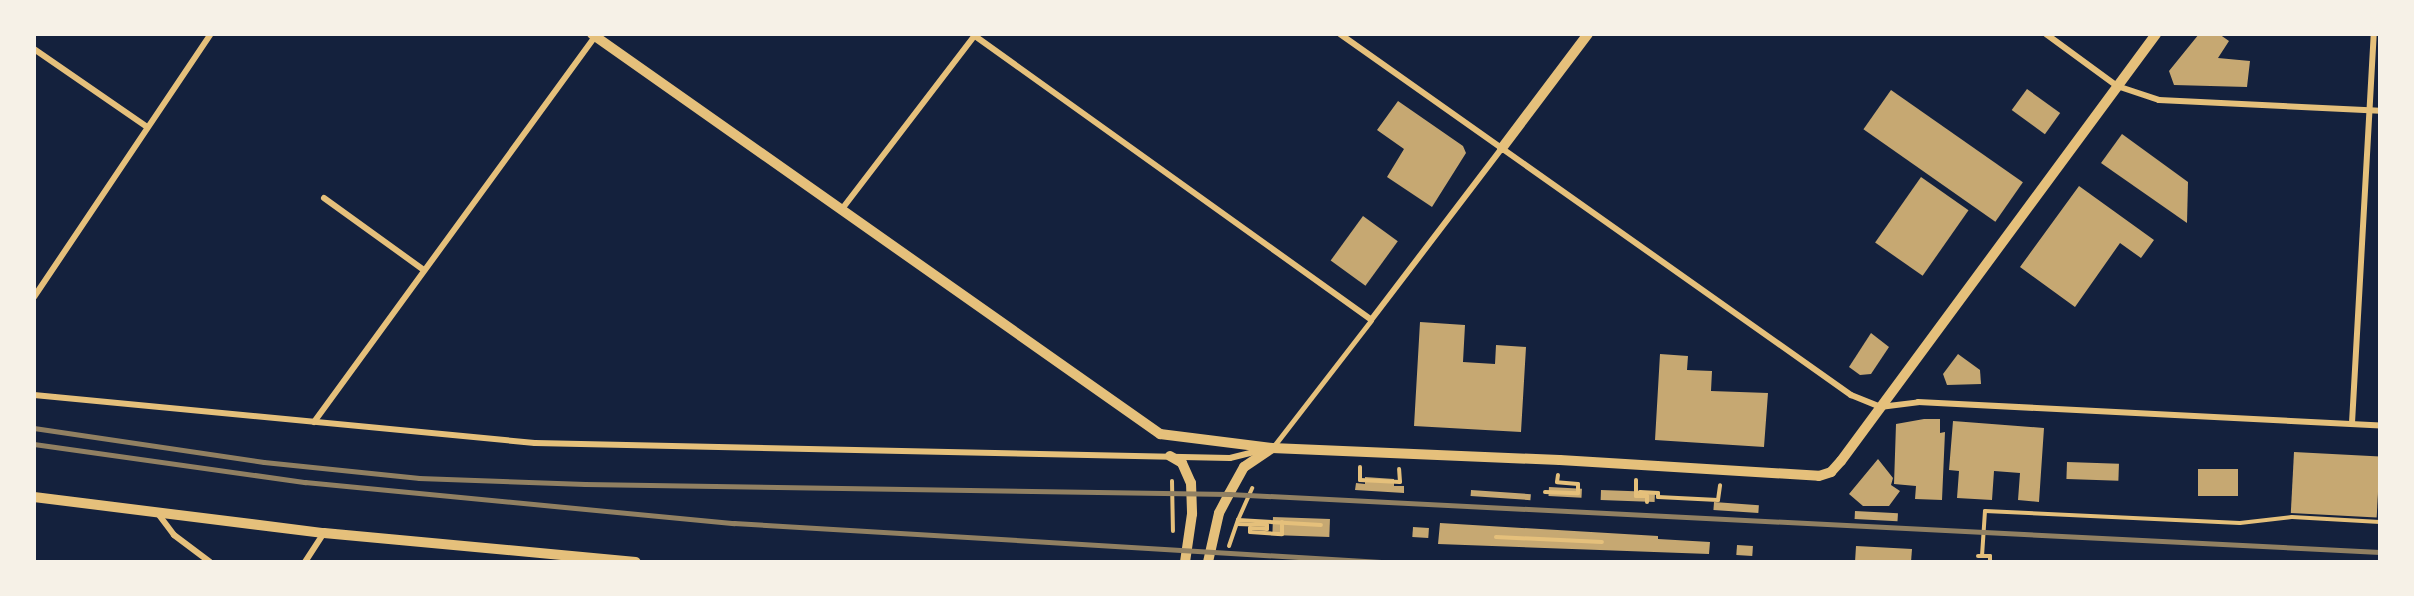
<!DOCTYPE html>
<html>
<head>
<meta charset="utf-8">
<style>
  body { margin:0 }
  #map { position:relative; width:2414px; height:596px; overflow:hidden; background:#14213d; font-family:"Sofia Sans Condensed",sans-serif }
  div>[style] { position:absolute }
  .building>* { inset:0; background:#c6a872; transform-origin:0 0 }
  .path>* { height:4px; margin:-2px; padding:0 2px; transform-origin:2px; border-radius:2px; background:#e5c07b }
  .pedestrian>* { height:5px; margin:-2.5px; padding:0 2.5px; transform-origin:2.5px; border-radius:2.5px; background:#e5c07b }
  .minor>* { height:6px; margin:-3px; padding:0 3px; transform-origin:3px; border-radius:3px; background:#e5c07b }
  .tertiary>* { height:10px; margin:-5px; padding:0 5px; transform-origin:5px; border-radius:5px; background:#e5c07b }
  .rail>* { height:4.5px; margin:-2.25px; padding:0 2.25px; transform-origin:2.25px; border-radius:2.25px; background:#918062 }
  span { translate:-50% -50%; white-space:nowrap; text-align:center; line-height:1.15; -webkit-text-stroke:6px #f6f1e7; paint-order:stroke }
  .frame { position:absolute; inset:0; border:36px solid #f6f1e7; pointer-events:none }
</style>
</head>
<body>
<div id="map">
  <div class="building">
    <div style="clip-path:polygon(2199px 34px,2219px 34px,2229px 41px,2218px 58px,2250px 61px,2247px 87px,2174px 85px,2169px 71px)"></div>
    <div style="left:2027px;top:89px;width:41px;height:26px;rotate:36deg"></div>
    <div style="left:1891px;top:90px;width:161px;height:48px;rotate:35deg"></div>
    <div style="clip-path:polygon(1398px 101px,1463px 146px,1466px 153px,1432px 207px,1387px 177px,1404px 149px,1377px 130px)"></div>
    <div style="clip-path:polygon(2122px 134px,2188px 182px,2187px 223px,2101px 163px)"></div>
    <div style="left:1921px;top:177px;width:58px;height:80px;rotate:35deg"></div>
    <div style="clip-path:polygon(2079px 186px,2154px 240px,2141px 258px,2120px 243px,2075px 307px,2020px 267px)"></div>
    <div style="left:1363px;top:216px;width:43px;height:55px;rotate:36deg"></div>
    <div style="clip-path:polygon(1420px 322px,1465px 325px,1463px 362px,1495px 364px,1496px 345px,1526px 347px,1521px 432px,1414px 426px)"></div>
    <div style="clip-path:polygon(1871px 333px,1889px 347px,1871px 374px,1860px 375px,1849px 367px)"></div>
    <div style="clip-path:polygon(1660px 354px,1688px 356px,1687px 370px,1712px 371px,1711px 391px,1768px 393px,1764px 447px,1655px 440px)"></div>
    <div style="clip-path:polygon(1958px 354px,1980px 370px,1981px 384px,1947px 385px,1943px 374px)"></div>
    <div style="clip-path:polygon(1924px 419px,1940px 419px,1940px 433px,1945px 432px,1942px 500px,1915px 499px,1916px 486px,1894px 484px,1896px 424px)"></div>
    <div style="clip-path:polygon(1953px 421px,2044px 428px,2039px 502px,2018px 500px,2020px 473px,1994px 471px,1992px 500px,1957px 498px,1959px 471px,1949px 470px)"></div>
    <div style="left:2294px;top:452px;width:86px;height:61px;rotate:3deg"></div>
    <div style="clip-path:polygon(1878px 459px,1893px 478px,1891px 485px,1900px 491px,1889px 506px,1863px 506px,1849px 494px)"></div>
    <div style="left:2067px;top:462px;width:52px;height:17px;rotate:2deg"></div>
    <div style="left:2198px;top:469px;width:40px;height:27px"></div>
    <div style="clip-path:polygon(1365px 477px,1394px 479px,1394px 486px,1404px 486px,1404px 493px,1355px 490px,1356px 483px,1365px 484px)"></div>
    <div style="left:1549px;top:487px;width:33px;height:9px;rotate:3deg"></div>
    <div style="left:1471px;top:490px;width:60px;height:6px;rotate:4deg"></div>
    <div style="left:1601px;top:490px;width:54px;height:10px;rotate:2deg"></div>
    <div style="left:1714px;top:502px;width:45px;height:8px;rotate:4deg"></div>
    <div style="left:1855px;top:511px;width:43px;height:8px;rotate:3deg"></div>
    <div style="left:1273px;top:517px;width:57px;height:18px;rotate:2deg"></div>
    <div style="clip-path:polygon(1440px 523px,1658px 536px,1658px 539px,1710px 542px,1709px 554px,1438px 544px)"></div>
    <div style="left:1413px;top:527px;width:16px;height:10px;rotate:4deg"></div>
    <div style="left:1737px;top:545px;width:16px;height:10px;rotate:4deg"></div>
    <div style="clip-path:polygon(1856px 546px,1912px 549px,1911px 562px,1855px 562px)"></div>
  </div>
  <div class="path">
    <div style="left:1360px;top:467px;width:13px;rotate:90deg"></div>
    <div style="left:1360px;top:480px;width:40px;rotate:2.9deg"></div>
    <div style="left:1400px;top:482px;width:13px;rotate:-94deg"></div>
    <div style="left:1636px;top:480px;width:16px;rotate:90deg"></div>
    <div style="left:1636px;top:496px;width:11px"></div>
    <div style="left:1647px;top:496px;width:6px;rotate:90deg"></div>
    <div style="left:1172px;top:481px;width:50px;rotate:88.9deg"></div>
    <div style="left:1545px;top:492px;width:33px;rotate:2deg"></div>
    <div style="left:1578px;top:493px;width:9px;rotate:-90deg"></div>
    <div style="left:1578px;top:484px;width:21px;rotate:-175deg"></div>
    <div style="left:1557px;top:482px;width:7px;rotate:-82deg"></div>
    <div style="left:1641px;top:496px;width:4px;rotate:-104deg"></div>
    <div style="left:1640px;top:492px;width:18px;rotate:3deg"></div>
    <div style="left:1658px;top:493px;width:4px;rotate:90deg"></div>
    <div style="left:1658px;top:497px;width:60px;rotate:2.9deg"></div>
    <div style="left:1718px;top:500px;width:15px;rotate:-82deg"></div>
    <div style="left:1238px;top:520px;width:35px;rotate:-66deg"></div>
    <div style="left:1237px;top:524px;width:30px;rotate:2deg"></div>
    <div style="left:1267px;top:525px;width:4px;rotate:90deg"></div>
    <div style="left:1267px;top:529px;width:17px;rotate:-177deg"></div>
    <div style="left:1250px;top:528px;width:4px;rotate:90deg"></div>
    <div style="left:1250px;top:532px;width:32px;rotate:4deg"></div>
    <div style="left:1282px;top:534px;width:12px;rotate:-90deg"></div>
    <div style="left:1496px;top:537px;width:106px;rotate:2.7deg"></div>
    <div style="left:1229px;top:546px;width:28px;rotate:-71deg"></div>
    <div style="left:1238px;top:520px;width:83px;rotate:3.4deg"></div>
    <div style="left:1978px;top:556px;width:4px"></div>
    <div style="left:1982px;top:556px;width:45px;rotate:-86.2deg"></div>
    <div style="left:1985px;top:511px;width:255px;rotate:2.7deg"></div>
    <div style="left:2240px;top:523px;width:52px;rotate:-6.6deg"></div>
    <div style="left:2292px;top:517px;width:88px;rotate:3.3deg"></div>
    <div style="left:1982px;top:556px;width:8px"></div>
    <div style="left:1990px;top:556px;width:6px;rotate:90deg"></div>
  </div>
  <div class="pedestrian">
    <div style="left:1273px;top:447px;width:160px;rotate:-52.3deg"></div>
  </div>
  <div class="minor">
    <div style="left:1340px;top:34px;width:626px;rotate:35.24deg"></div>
    <div style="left:1851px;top:395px;width:31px;rotate:22deg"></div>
    <div style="left:1880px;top:407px;width:38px;rotate:-7deg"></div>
    <div style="left:1918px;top:402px;width:463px;rotate:2.9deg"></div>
    <div style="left:2046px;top:34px;width:88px;rotate:36.2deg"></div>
    <div style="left:2117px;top:86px;width:44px;rotate:18.4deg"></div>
    <div style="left:2159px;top:100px;width:221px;rotate:2.8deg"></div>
    <div style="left:975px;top:36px;width:487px;rotate:35.6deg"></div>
    <div style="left:1371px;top:320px;width:216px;rotate:-52.7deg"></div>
    <div style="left:34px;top:49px;width:137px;rotate:34.6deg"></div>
    <div style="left:324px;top:198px;width:123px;rotate:35.8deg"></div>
    <div style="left:842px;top:209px;width:220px;rotate:-52.6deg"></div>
    <div style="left:34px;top:297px;width:317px;rotate:-56.1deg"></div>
    <div style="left:34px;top:395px;width:503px;rotate:5.47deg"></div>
    <div style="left:535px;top:443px;width:695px;rotate:1.24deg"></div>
    <div style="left:1230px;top:458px;width:34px;rotate:-14deg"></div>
    <div style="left:314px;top:422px;width:477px;rotate:-53.9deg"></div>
    <div style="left:2352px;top:423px;width:390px;rotate:-86.8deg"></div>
    <div style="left:159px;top:515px;width:25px;rotate:53deg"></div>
    <div style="left:174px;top:535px;width:45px;rotate:36.9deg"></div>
    <div style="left:305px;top:562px;width:35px;rotate:-57deg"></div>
  </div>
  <div class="tertiary">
    <div style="left:592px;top:34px;width:695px;rotate:35.15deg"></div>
    <div style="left:1160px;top:434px;width:113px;rotate:7.1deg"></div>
    <div style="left:1272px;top:448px;width:288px;rotate:2.4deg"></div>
    <div style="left:1560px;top:460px;width:259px;rotate:3.5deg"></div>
    <div style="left:1819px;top:476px;width:13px;rotate:-18deg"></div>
    <div style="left:1831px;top:472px;width:15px;rotate:-48deg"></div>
    <div style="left:1841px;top:461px;width:531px;rotate:-53.58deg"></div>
    <div style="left:1502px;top:148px;width:143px;rotate:-53deg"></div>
    <div style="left:1170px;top:456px;width:14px;rotate:30deg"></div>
    <div style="left:1182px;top:463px;width:22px;rotate:66deg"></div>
    <div style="left:1191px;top:483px;width:31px;rotate:88deg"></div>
    <div style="left:1192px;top:514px;width:49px;rotate:98.3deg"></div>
    <div style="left:34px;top:497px;width:292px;rotate:7.1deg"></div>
    <div style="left:324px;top:533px;width:313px;rotate:5.3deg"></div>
    <div style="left:1208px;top:562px;width:50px;rotate:-77.3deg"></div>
    <div style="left:1219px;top:513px;width:21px;rotate:-62deg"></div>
    <div style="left:1229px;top:494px;width:31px;rotate:-61deg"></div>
    <div style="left:1244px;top:467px;width:34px;rotate:-34deg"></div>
  </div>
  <div class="rail">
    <div style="left:34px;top:428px;width:232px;rotate:8.4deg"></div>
    <div style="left:264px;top:462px;width:156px;rotate:5.9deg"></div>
    <div style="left:419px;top:478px;width:166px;rotate:2.1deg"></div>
    <div style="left:585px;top:484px;width:644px;rotate:0.89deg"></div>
    <div style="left:1229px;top:494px;width:1152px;rotate:2.88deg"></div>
    <div style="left:34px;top:444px;width:274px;rotate:8deg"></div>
    <div style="left:305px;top:482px;width:431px;rotate:5.5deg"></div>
    <div style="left:734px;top:523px;width:648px;rotate:3.45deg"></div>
  </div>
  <div class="frame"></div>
</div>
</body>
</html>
